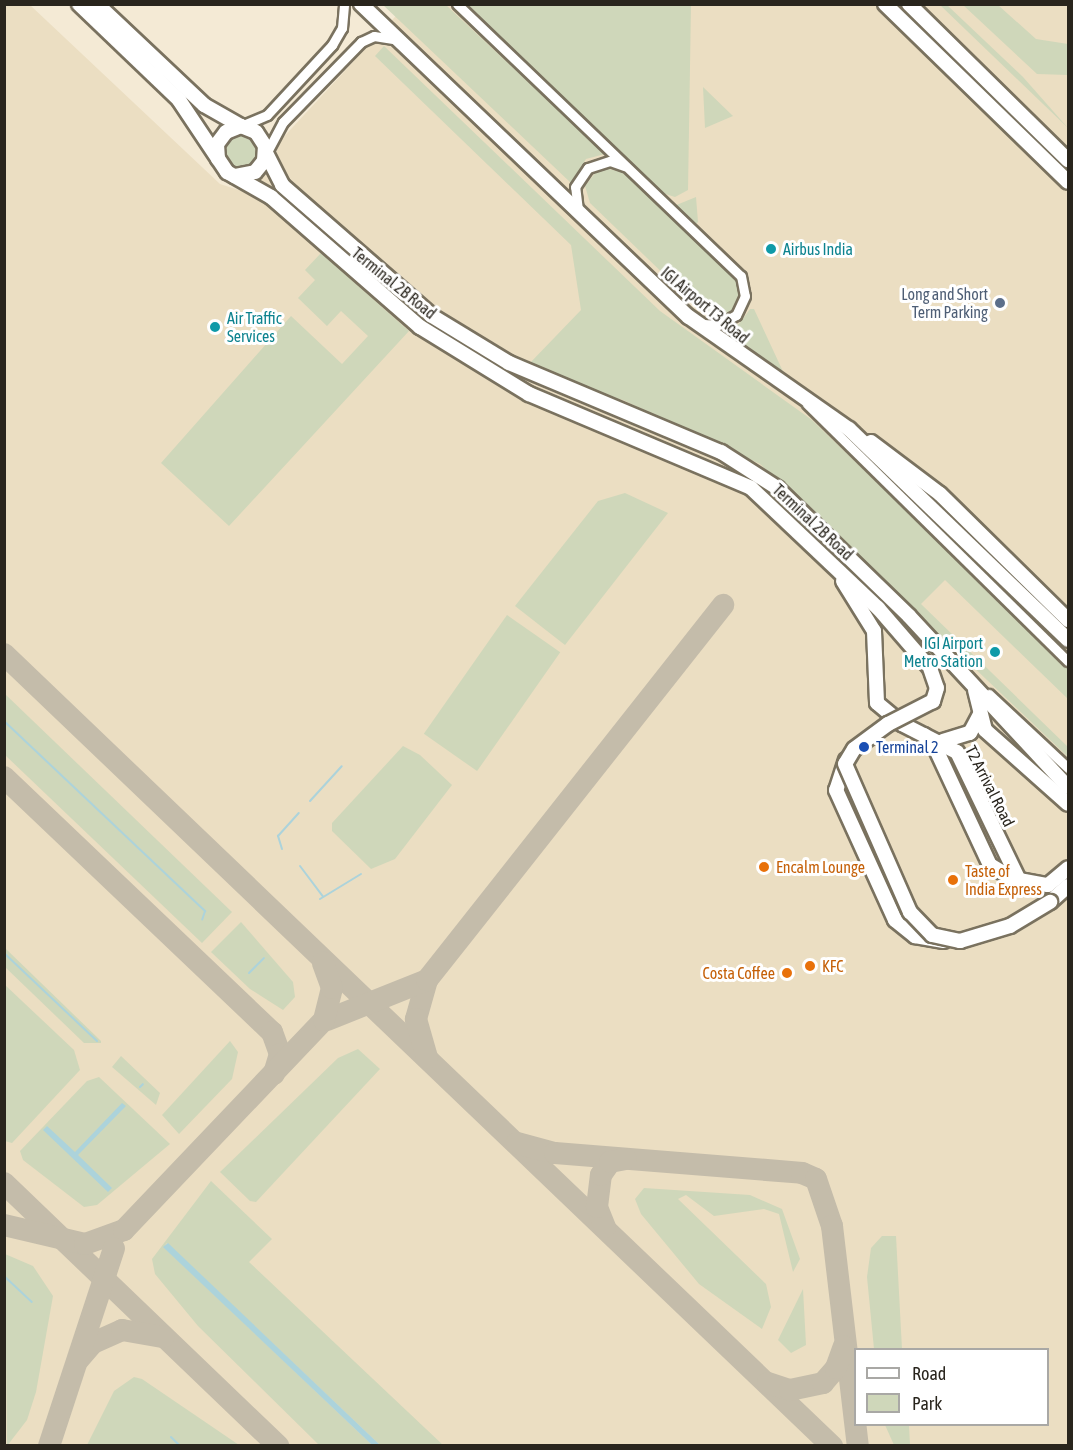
<!DOCTYPE html>
<html>
<head>
<meta charset="utf-8">
<style>
  body { margin:0 }
  #map { position:relative; width:1073px; height:1450px; overflow:hidden; background:#f4ead5; font-family:"Asap Condensed",sans-serif }
  div>[style] { position:absolute }
  .built>* { inset:0; background:#ebdec2 }
  .green>* { inset:0; background:#cfd7ba; transform-origin:0 0 }
  .round { border-radius:50% }
  .water>* { inset:0; background:#acd3db }
  .stream>* { height:2px; margin:-1px; padding:0 1px; transform-origin:1px; border-radius:1px; background:#acd3db }
  .taxiway>* { height:22px; margin:-11px; padding:0 11px; transform-origin:11px; border-radius:11px; background:#c4bcaa }
  .roads { filter:drop-shadow(2px 0 #7a725f) drop-shadow(-2px 0 #7a725f) drop-shadow(0 2px #7a725f) drop-shadow(0 -2px #7a725f) }
  .street>* { height:9px; margin:-4.5px; padding:0 4.5px; transform-origin:4.5px; border-radius:4.5px; background:#fff }
  .secondary>* { height:14px; margin:-7px; padding:0 7px; transform-origin:7px; border-radius:7px; background:#fff }
  .bridges { filter:drop-shadow(2px 0 #7a725f) drop-shadow(-2px 0 #7a725f) drop-shadow(0 2px #7a725f) drop-shadow(0 -2px #7a725f) }
  .secondary-bridge>* { height:14px; margin:-7px; padding:0 7px; transform-origin:7px; border-radius:7px; background:#fff }
  .dots>* { width:16px; height:16px; translate:-50% -50%; box-sizing:border-box; border:3px solid #fff; border-radius:50% }
  span { translate:-50% -50%; white-space:nowrap; text-align:center; line-height:1.15; -webkit-text-stroke:6px #fff; paint-order:stroke }
  .culture-label { font-size:16px; color:#0d838f }
  .left { translate:0 -50%; text-align:left }
  .right { translate:-100% -50%; text-align:right }
  .street-label { font-size:16px; color:#29251d }
  .service-label { font-size:16px; color:#4e5e75 }
  .transit-label { font-size:16px; color:#164399 }
  .food-label { font-size:16px; color:#c56008 }
  .frame { position:absolute; inset:0; border:6px solid #29251d; pointer-events:none }
  .legend { position:absolute; left:854px; top:1348px; width:195px; height:78px; box-sizing:border-box; background:#fff; border:2px solid #a9a8a5; margin:0; padding:8px 10px; list-style:none; font-size:18px; color:#29251d }
  .legend li { display:flex; align-items:center; gap:12px; height:30px }
  .legend b { width:30px; border:2px solid #a9a8a5 }
</style>
</head>
<body>
<div id="map">
  <div class="built">
    <div style="clip-path:polygon(evenodd,5px 5px,30px 5px,220px 184px,245px 192px,274px 161px,279px 142px,406px 5px,1068px 5px,1068px 1445px,5px 1446px,5px 5px,856px 1350px,1048px 1350px,1048px 1424px,856px 1424px,856px 1350px)"></div>
  </div>
  <div class="green">
    <div style="clip-path:polygon(383px 5px,446px 5px,605px 154px,586px 159px,571px 183px)"></div>
    <div style="clip-path:polygon(462px 5px,691px 5px,688px 190px,675px 197px,659px 192px)"></div>
    <div style="clip-path:polygon(940px 5px,947px 5px,1023px 77px,1068px 128px)"></div>
    <div style="clip-path:polygon(963px 5px,998px 5px,1036px 39px,1068px 44px,1068px 75px,1037px 74px)"></div>
    <div style="clip-path:polygon(384px 46px,660px 311px,812px 420px,1068px 667px,1068px 699px,945px 580px,921px 604px,1068px 747px,1068px 757px,760px 464px,623px 400px,582px 390px,529px 364px,581px 310px,571px 245px,375px 56px)"></div>
    <div style="clip-path:polygon(703px 87px,733px 116px,705px 128px)"></div>
    <div class="round" style="left:222px;top:133px;width:38px;height:38px"></div>
    <div style="clip-path:polygon(600px 167px,627px 173px,732px 273px,741px 289px,732px 313px,718px 317px,701px 310px,590px 203px,585px 186px)"></div>
    <div style="clip-path:polygon(696px 197px,698px 222px,694px 226px,674px 206px)"></div>
    <div style="clip-path:polygon(321px 253px,409px 331px,229px 526px,161px 463px,291px 316px,342px 364px,368px 336px,341px 311px,327px 326px,298px 298px,315px 280px,305px 270px)"></div>
    <div style="clip-path:polygon(750px 309px,754px 309px,786px 378px,716px 330px,739px 324px)"></div>
    <div style="clip-path:polygon(625px 493px,668px 513px,565px 645px,515px 606px,598px 501px)"></div>
    <div style="left:507px;top:615px;width:65px;height:145px;rotate:35deg"></div>
    <div style="clip-path:polygon(5px 694px,232px 912px,202px 943px,5px 755px)"></div>
    <div style="clip-path:polygon(403px 746px,420px 755px,452px 785px,395px 859px,371px 869px,332px 831px,332px 823px)"></div>
    <div style="clip-path:polygon(241px 922px,293px 982px,295px 997px,283px 1010px,250px 989px,211px 952px)"></div>
    <div style="clip-path:polygon(5px 948px,101px 1041px,101px 1043px,84px 1043px,5px 967px)"></div>
    <div style="clip-path:polygon(4px 984px,74px 1050px,80px 1070px,12px 1143px,5px 1141px)"></div>
    <div style="clip-path:polygon(230px 1041px,238px 1052px,232px 1079px,179px 1134px,162px 1115px)"></div>
    <div style="clip-path:polygon(358px 1049px,380px 1069px,256px 1202px,250px 1201px,220px 1172px,338px 1058px)"></div>
    <div style="clip-path:polygon(121px 1056px,160px 1093px,156px 1105px,112px 1067px)"></div>
    <div style="clip-path:polygon(99px 1077px,170px 1144px,97px 1205px,84px 1207px,23px 1160px,20px 1151px,87px 1081px)"></div>
    <div style="clip-path:polygon(211px 1181px,272px 1239px,249px 1262px,443px 1445px,380px 1445px,167px 1243px,164px 1247px,372px 1445px,319px 1445px,198px 1326px,155px 1274px,152px 1259px)"></div>
    <div style="clip-path:polygon(644px 1188px,750px 1195px,782px 1209px,800px 1259px,793px 1272px,779px 1214px,764px 1209px,714px 1216px,686px 1195px,678px 1199px,766px 1284px,771px 1307px,762px 1329px,699px 1284px,641px 1214px,635px 1199px)"></div>
    <div style="clip-path:polygon(882px 1236px,896px 1236px,902px 1349px,874px 1349px,867px 1277px,871px 1248px)"></div>
    <div style="clip-path:polygon(5px 1254px,33px 1266px,53px 1296px,36px 1392px,27px 1420px,7px 1446px)"></div>
    <div style="clip-path:polygon(803px 1289px,806px 1345px,791px 1353px,778px 1340px)"></div>
    <div style="clip-path:polygon(134px 1377px,142px 1379px,239px 1445px,87px 1445px,114px 1391px)"></div>
    <div style="clip-path:polygon(885px 1425px,909px 1425px,910px 1445px,894px 1445px)"></div>
  </div>
  <div class="water">
    <div style="clip-path:polygon(122px 1103px,126px 1106px,78px 1155px,112px 1188px,108px 1192px,43px 1130px,47px 1126px,75px 1152px)"></div>
    <div style="clip-path:polygon(168px 1243px,380px 1445px,372px 1445px,163px 1247px)"></div>
  </div>
  <div class="stream">
    <div style="left:4px;top:721px;width:277px;rotate:43.4deg"></div>
    <div style="left:205px;top:911px;width:9px;rotate:108deg"></div>
    <div style="left:310px;top:801px;width:47px;rotate:-47.6deg"></div>
    <div style="left:282px;top:849px;width:14px;rotate:-107deg"></div>
    <div style="left:278px;top:836px;width:31px;rotate:-48deg"></div>
    <div style="left:300px;top:866px;width:38px;rotate:53deg"></div>
    <div style="left:320px;top:899px;width:48px;rotate:-31.4deg"></div>
    <div style="left:4px;top:953px;width:128px;rotate:43.4deg"></div>
    <div style="left:249px;top:973px;width:21px;rotate:-45deg"></div>
    <div style="left:140px;top:1087px;width:4px;rotate:-45deg"></div>
    <div style="left:4px;top:1276px;width:38px;rotate:43deg"></div>
    <div style="left:171px;top:1437px;width:13px;rotate:45deg"></div>
  </div>
  <div class="taxiway">
    <div style="left:4px;top:654px;width:1146px;rotate:43.73deg"></div>
    <div style="left:4px;top:777px;width:370px;rotate:43.6deg"></div>
    <div style="left:272px;top:1032px;width:23px;rotate:70deg"></div>
    <div style="left:280px;top:1054px;width:21px;rotate:107deg"></div>
    <div style="left:427px;top:980px;width:41px;rotate:105.8deg"></div>
    <div style="left:416px;top:1019px;width:40px;rotate:74deg"></div>
    <div style="left:327px;top:1020px;width:108px;rotate:-21.8deg"></div>
    <div style="left:427px;top:980px;width:478px;rotate:-51.7deg"></div>
    <div style="left:517px;top:1143px;width:39px;rotate:15deg"></div>
    <div style="left:555px;top:1153px;width:248px;rotate:4.6deg"></div>
    <div style="left:802px;top:1173px;width:15px;rotate:23deg"></div>
    <div style="left:816px;top:1179px;width:50px;rotate:71.2deg"></div>
    <div style="left:832px;top:1226px;width:222px;rotate:83.3deg"></div>
    <div style="left:4px;top:1183px;width:380px;rotate:43.8deg"></div>
    <div style="left:4px;top:1225px;width:83px;rotate:13.2deg"></div>
    <div style="left:85px;top:1244px;width:41px;rotate:-19.7deg"></div>
    <div style="left:124px;top:1230px;width:290px;rotate:-46.4deg"></div>
    <div style="left:324px;top:1020px;width:33px;rotate:-76deg"></div>
    <div style="left:332px;top:988px;width:27px;rotate:-110deg"></div>
    <div style="left:605px;top:1227px;width:22px;rotate:-112deg"></div>
    <div style="left:597px;top:1207px;width:32px;rotate:-83deg"></div>
    <div style="left:601px;top:1175px;width:16px;rotate:-55deg"></div>
    <div style="left:610px;top:1162px;width:16px;rotate:-11deg"></div>
    <div style="left:79px;top:1359px;width:21px;rotate:-49deg"></div>
    <div style="left:93px;top:1343px;width:32px;rotate:-24deg"></div>
    <div style="left:122px;top:1330px;width:42px;rotate:9.7deg"></div>
    <div style="left:768px;top:1383px;width:23px;rotate:18deg"></div>
    <div style="left:790px;top:1390px;width:34px;rotate:-12deg"></div>
    <div style="left:823px;top:1383px;width:20px;rotate:-49deg"></div>
    <div style="left:836px;top:1368px;width:23px;rotate:-70deg"></div>
    <div style="left:49px;top:1446px;width:208px;rotate:-71.8deg"></div>
  </div>
  <div class="roads">
    <div class="street">
      <div style="left:457px;top:4px;width:393px;rotate:43.8deg"></div>
      <div style="left:741px;top:276px;width:20px;rotate:79deg"></div>
      <div style="left:745px;top:296px;width:21px;rotate:115deg"></div>
      <div style="left:736px;top:315px;width:21px;rotate:151deg"></div>
      <div style="left:718px;top:325px;width:15px;rotate:-176deg"></div>
      <div style="left:241px;top:126px;width:28px;rotate:-23deg"></div>
      <div style="left:267px;top:115px;width:96px;rotate:-47.1deg"></div>
      <div style="left:332px;top:45px;width:20px;rotate:-60deg"></div>
      <div style="left:342px;top:28px;width:24px;rotate:-85deg"></div>
      <div style="left:267px;top:152px;width:34px;rotate:-62deg"></div>
      <div style="left:283px;top:122px;width:112px;rotate:-45.7deg"></div>
      <div style="left:361px;top:42px;width:14px;rotate:-25deg"></div>
      <div style="left:374px;top:36px;width:24px;rotate:9deg"></div>
      <div style="left:578px;top:210px;width:23px;rotate:-97deg"></div>
      <div style="left:575px;top:187px;width:23px;rotate:-56deg"></div>
      <div style="left:588px;top:168px;width:23px;rotate:-18deg"></div>
      <div style="left:610px;top:161px;width:15px;rotate:20deg"></div>
      <div style="left:807px;top:404px;width:366px;rotate:44.6deg"></div>
      <div style="left:989px;top:694px;width:108px;rotate:43.1deg"></div>
    </div>
    <div class="secondary">
      <div style="left:79px;top:4px;width:139px;rotate:43.8deg"></div>
      <div style="left:179px;top:100px;width:87px;rotate:56.3deg"></div>
      <div style="left:227px;top:172px;width:51px;rotate:29.6deg"></div>
      <div style="left:271px;top:197px;width:198px;rotate:41.1deg"></div>
      <div style="left:420px;top:327px;width:128px;rotate:31.6deg"></div>
      <div style="left:529px;top:394px;width:241px;rotate:22.9deg"></div>
      <div style="left:751px;top:488px;width:175px;rotate:43.4deg"></div>
      <div style="left:878px;top:608px;width:79px;rotate:49.1deg"></div>
      <div style="left:97px;top:4px;width:147px;rotate:43.3deg"></div>
      <div style="left:204px;top:105px;width:43px;rotate:29.6deg"></div>
      <div style="left:361px;top:4px;width:453px;rotate:43.7deg"></div>
      <div style="left:689px;top:317px;width:195px;rotate:35deg"></div>
      <div style="left:849px;top:429px;width:304px;rotate:43.9deg"></div>
      <div style="left:885px;top:4px;width:255px;rotate:44.2deg"></div>
      <div style="left:909px;top:4px;width:223px;rotate:44.5deg"></div>
      <div style="left:266px;top:153px;width:36px;rotate:63deg"></div>
      <div style="left:282px;top:185px;width:199px;rotate:41.1deg"></div>
      <div style="left:432px;top:316px;width:90px;rotate:31.4deg"></div>
      <div style="left:509px;top:363px;width:230px;rotate:22.8deg"></div>
      <div style="left:721px;top:452px;width:67px;rotate:32.7deg"></div>
      <div style="left:777px;top:488px;width:184px;rotate:44.1deg"></div>
      <div style="left:909px;top:616px;width:233px;rotate:47.1deg"></div>
      <div style="left:218px;top:159px;width:15px;rotate:-94deg"></div>
      <div style="left:217px;top:144px;width:15px;rotate:-53deg"></div>
      <div style="left:226px;top:132px;width:16px;rotate:-22deg"></div>
      <div style="left:241px;top:126px;width:16px;rotate:22deg"></div>
      <div style="left:256px;top:132px;width:17px;rotate:57deg"></div>
      <div style="left:265px;top:146px;width:15px;rotate:94deg"></div>
      <div style="left:264px;top:161px;width:14px;rotate:129deg"></div>
      <div style="left:255px;top:172px;width:21px;rotate:169deg"></div>
      <div style="left:871px;top:442px;width:86px;rotate:37deg"></div>
      <div style="left:940px;top:494px;width:180px;rotate:44.5deg"></div>
      <div style="left:843px;top:581px;width:59px;rotate:58.2deg"></div>
      <div style="left:874px;top:631px;width:72px;rotate:87.6deg"></div>
      <div style="left:877px;top:703px;width:33px;rotate:40deg"></div>
      <div style="left:902px;top:724px;width:62px;rotate:27deg"></div>
      <div style="left:957px;top:752px;width:142px;rotate:64.2deg"></div>
      <div style="left:1019px;top:880px;width:29px;rotate:10deg"></div>
      <div style="left:1048px;top:885px;width:26px;rotate:-40deg"></div>
      <div style="left:975px;top:690px;width:41px;rotate:76deg"></div>
      <div style="left:985px;top:730px;width:111px;rotate:41.7deg"></div>
      <div style="left:924px;top:735px;width:14px;rotate:45deg"></div>
      <div style="left:934px;top:745px;width:132px;rotate:65deg"></div>
      <div style="left:990px;top:865px;width:37px;rotate:31deg"></div>
      <div style="left:943px;top:741px;width:28px;rotate:-17deg"></div>
      <div style="left:970px;top:733px;width:21px;rotate:-62deg"></div>
      <div style="left:846px;top:760px;width:32px;rotate:108deg"></div>
      <div style="left:836px;top:790px;width:143px;rotate:65.6deg"></div>
      <div style="left:895px;top:920px;width:26px;rotate:39deg"></div>
      <div style="left:915px;top:936px;width:29px;rotate:10deg"></div>
      <div style="left:1050px;top:902px;width:24px;rotate:-42deg"></div>
    </div>
  </div>
  <div class="bridges">
    <div class="secondary-bridge">
      <div style="left:930px;top:668px;width:21px;rotate:71deg"></div>
      <div style="left:937px;top:688px;width:14px;rotate:107deg"></div>
      <div style="left:933px;top:701px;width:51px;rotate:152.9deg"></div>
      <div style="left:888px;top:724px;width:42px;rotate:143.7deg"></div>
      <div style="left:854px;top:749px;width:17px;rotate:121deg"></div>
      <div style="left:845px;top:764px;width:162px;rotate:66.3deg"></div>
      <div style="left:910px;top:912px;width:32px;rotate:46deg"></div>
      <div style="left:932px;top:935px;width:29px;rotate:12deg"></div>
      <div style="left:960px;top:941px;width:52px;rotate:-16.7deg"></div>
      <div style="left:1010px;top:926px;width:47px;rotate:-31deg"></div>
    </div>
  </div>
  <div class="dots">
    <div style="left:771px;top:249px;background:#0f9aa8"></div>
    <div style="left:1000px;top:303px;background:#5c6f8a"></div>
    <div style="left:215px;top:327px;background:#0f9aa8"></div>
    <div style="left:995px;top:652px;background:#0f9aa8"></div>
    <div style="left:864px;top:747px;background:#1a4fb4"></div>
    <div style="left:764px;top:867px;background:#e8710a"></div>
    <div style="left:953px;top:880px;background:#e8710a"></div>
    <div style="left:810px;top:966px;background:#e8710a"></div>
    <div style="left:787px;top:973px;background:#e8710a"></div>
  </div>
  <div class="culture-label">
    <span class="left" style="left:783px;top:249px">Airbus India</span>
    <span class="left" style="left:227px;top:327px">Air Traffic<br>Services</span>
    <span class="right" style="left:983px;top:652px">IGI Airport<br>Metro Station</span>
  </div>
  <div class="street-label">
    <span style="left:394px;top:283px;rotate:39deg">Terminal 2B Road</span>
    <span style="left:705px;top:305px;rotate:40deg">IGI Airport T3 Road</span>
    <span style="left:813px;top:522px;rotate:43deg">Terminal 2B Road</span>
    <span style="left:990px;top:786px;rotate:63deg">T2 Arrival Road</span>
  </div>
  <div class="service-label">
    <span class="right" style="left:988px;top:303px">Long and Short<br>Term Parking</span>
  </div>
  <div class="transit-label">
    <span class="left" style="left:876px;top:747px">Terminal 2</span>
  </div>
  <div class="food-label">
    <span class="left" style="left:776px;top:867px">Encalm Lounge</span>
    <span class="left" style="left:965px;top:880px">Taste of<br>India Express</span>
    <span class="left" style="left:822px;top:966px">KFC</span>
    <span class="right" style="left:775px;top:973px">Costa Coffee</span>
  </div>
  <div class="frame"></div>
  <ul class="legend">
  <li><b style="height:8px;background:#fff"></b>Road</li>
  <li><b style="height:16px;background:#cfd7ba"></b>Park</li>
  </ul>
</div>
</body>
</html>
